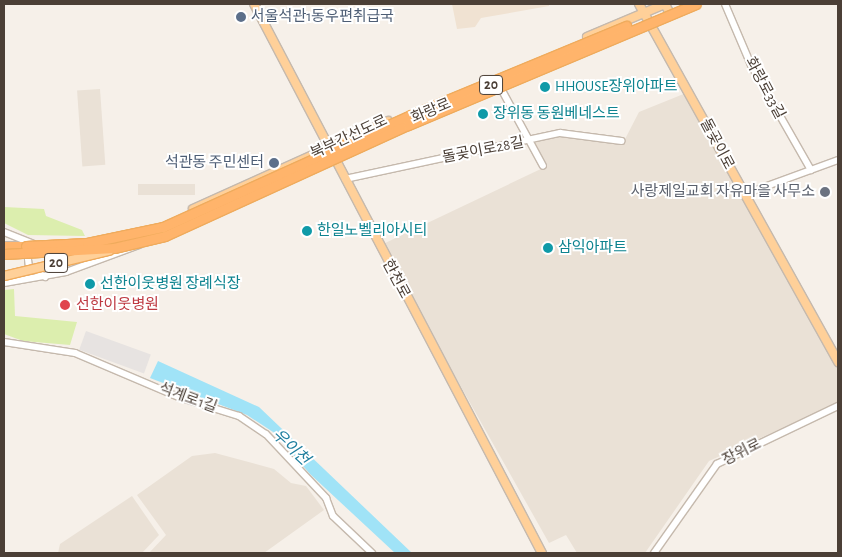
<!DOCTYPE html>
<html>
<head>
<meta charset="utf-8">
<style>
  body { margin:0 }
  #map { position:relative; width:842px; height:557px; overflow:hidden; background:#f6f0e9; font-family:"Alegreya Sans","Noto Sans KR",sans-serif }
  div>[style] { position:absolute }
  .residential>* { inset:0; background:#eae1d6; transform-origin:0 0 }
  .education>* { inset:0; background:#f0e2d2 }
  .green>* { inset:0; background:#dceeae }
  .parking>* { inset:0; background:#e7e3e1; transform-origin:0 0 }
  .water>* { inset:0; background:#a0e3f7 }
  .roads { filter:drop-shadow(1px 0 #c5b9ad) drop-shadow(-1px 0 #c5b9ad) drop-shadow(0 1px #c5b9ad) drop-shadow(0 -1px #c5b9ad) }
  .minor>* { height:6px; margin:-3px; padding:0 3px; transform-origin:3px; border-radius:3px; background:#fff }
  .major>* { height:8px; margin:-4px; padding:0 4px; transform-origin:4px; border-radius:4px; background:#ffd099 }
  .highway>* { height:9px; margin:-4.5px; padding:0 4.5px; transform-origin:4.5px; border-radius:4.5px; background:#ffb46b }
  .bridges { filter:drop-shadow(1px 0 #efab5d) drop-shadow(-1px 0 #efab5d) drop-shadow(0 1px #efab5d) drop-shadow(0 -1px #efab5d) }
  .major-bridge>* { height:8px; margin:-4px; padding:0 4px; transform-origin:4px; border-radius:4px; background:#ffd099 }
  .highway-bridge>* { height:9px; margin:-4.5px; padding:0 4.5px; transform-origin:4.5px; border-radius:4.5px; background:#ffb46b }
  .dots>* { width:14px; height:14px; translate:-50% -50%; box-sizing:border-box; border:2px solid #fff; border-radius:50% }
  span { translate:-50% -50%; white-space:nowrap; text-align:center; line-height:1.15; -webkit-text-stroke:4px #fff; paint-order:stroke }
  .shield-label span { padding:1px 4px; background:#fff; border:1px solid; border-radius:4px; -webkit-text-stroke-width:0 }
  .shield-label { font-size:14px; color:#4b3f36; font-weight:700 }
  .service-label { font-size:15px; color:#4e5e75 }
  .left { translate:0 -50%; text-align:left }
  .right { translate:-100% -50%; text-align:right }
  .culture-label { font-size:15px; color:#0d838f }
  .street-label { font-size:15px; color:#4b3f36 }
  .worship-label { font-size:15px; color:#5b616d }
  .health-label { font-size:15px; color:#be3a42 }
  .water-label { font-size:16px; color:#207f9f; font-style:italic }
  .frame { position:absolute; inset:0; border:5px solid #4b3f36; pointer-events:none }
</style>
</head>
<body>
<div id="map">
  <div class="residential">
    <div style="left:100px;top:89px;width:76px;height:23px;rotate:86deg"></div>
    <div style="clip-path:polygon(686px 93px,838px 370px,838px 403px,709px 461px,645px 553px,577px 553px,566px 535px,549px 543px,381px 245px,545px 167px,530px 142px,568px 134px,623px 143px,639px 112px)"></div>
    <div style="left:195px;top:184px;width:11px;height:57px;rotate:90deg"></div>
    <div style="clip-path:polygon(215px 453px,274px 469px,291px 483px,306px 486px,324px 510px,264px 553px,149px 553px,166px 535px,137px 495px,192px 456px)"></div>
    <div style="clip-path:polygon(132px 496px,159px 535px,142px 553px,58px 553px,60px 544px)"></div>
  </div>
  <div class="education">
    <div style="clip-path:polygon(452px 4px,549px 4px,549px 6px,481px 18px,475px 27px,457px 29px)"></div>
  </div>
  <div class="green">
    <div style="clip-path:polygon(4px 207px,44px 209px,46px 216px,82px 230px,85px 236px,28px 235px,4px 223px)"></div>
    <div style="clip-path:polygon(14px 289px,15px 316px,77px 322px,70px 345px,23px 341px,4px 334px,4px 290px)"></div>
  </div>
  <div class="parking">
    <div style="left:86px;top:331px;width:69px;height:20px;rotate:20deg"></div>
  </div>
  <div class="water">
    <div style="clip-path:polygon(158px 361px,259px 407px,412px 553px,395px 553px,310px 474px,273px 432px,247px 415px,150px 378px)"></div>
  </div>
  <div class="roads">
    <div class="minor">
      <div style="left:725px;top:4px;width:66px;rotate:66.9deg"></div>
      <div style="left:751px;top:65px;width:121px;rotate:60.3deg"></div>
      <div style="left:498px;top:83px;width:94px;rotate:61.5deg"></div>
      <div style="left:345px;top:179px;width:220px;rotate:-12.1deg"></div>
      <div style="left:560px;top:133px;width:62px;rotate:7.5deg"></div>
      <div style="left:745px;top:194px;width:99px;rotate:-20.1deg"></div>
      <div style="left:4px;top:232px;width:31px;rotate:22deg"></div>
      <div style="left:27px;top:251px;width:16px;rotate:83deg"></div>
      <div style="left:29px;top:267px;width:19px;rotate:32deg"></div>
      <div style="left:4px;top:283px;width:63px;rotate:-10.1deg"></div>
      <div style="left:66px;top:272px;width:78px;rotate:-20.3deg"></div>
      <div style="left:4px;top:342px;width:72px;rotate:8.8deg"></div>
      <div style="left:75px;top:353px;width:115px;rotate:23deg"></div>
      <div style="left:181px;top:398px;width:61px;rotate:17.2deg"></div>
      <div style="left:239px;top:416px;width:32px;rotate:34deg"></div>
      <div style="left:266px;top:434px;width:88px;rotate:46.8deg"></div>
      <div style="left:326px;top:498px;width:19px;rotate:69deg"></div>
      <div style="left:333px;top:516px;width:54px;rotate:43.5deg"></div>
      <div style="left:654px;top:553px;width:109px;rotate:-54.7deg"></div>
      <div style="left:717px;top:464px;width:134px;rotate:-25.6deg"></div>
    </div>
    <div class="major">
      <div style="left:254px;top:4px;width:620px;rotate:62.32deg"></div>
      <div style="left:639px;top:4px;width:410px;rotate:60.9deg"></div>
      <div style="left:587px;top:37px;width:85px;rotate:-22.9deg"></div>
      <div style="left:665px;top:4px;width:9px;rotate:63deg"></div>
      <div style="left:193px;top:209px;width:214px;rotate:-24.3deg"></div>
      <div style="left:109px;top:246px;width:28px;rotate:-21deg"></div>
    </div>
    <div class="highway">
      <div style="left:4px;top:246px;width:22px"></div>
    </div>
  </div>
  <div class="bridges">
    <div class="major-bridge">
      <div style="left:4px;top:276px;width:108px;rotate:-13.4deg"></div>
    </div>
    <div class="highway-bridge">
      <div style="left:26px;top:246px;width:61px;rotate:-2.8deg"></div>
      <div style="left:87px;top:243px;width:78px;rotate:-11.9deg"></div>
      <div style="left:163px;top:227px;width:272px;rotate:-24.3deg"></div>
      <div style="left:411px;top:115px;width:233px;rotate:-22.5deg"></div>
      <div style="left:4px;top:254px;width:110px;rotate:-3.1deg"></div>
      <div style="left:114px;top:248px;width:52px;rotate:-13.2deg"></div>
      <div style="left:165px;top:236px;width:267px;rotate:-24.6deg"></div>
      <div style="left:408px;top:125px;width:312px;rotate:-22.8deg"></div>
    </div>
  </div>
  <div class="dots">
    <div style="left:241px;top:17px;background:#5c6f8a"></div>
    <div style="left:545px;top:87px;background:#0f9aa8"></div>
    <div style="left:483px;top:114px;background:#0f9aa8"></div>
    <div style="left:274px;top:163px;background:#5c6f8a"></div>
    <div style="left:825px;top:192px;background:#6b7280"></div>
    <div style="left:307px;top:231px;background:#0f9aa8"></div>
    <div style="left:548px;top:248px;background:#0f9aa8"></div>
    <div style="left:90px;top:284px;background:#0f9aa8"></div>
    <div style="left:65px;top:305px;background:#e0444e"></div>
  </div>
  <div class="shield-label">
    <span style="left:491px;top:85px">20</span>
    <span style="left:56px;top:263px">20</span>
  </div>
  <div class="service-label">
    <span class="left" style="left:251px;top:17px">서울석관1동우편취급국</span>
    <span class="right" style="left:264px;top:163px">석관동 주민센터</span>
  </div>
  <div class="culture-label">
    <span class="left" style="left:555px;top:87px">HHOUSE장위아파트</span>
    <span class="left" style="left:493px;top:114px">장위동 동원베네스트</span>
    <span class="left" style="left:317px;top:231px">한일노벨리아시티</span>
    <span class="left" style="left:558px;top:248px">삼익아파트</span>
    <span class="left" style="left:100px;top:284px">선한이웃병원 장례식장</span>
  </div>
  <div class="street-label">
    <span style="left:765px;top:88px;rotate:62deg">화랑로33길</span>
    <span style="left:431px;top:111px;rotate:-23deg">화랑로</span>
    <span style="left:349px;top:137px;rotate:-25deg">북부간선도로</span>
    <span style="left:717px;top:144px;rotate:62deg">돌곶이로</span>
    <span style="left:483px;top:150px;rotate:-11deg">돌곶이로28길</span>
    <span style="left:396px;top:279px;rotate:62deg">한천로</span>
    <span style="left:188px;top:398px;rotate:20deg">석계로1길</span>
    <span style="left:742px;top:452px;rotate:-27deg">장위로</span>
  </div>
  <div class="worship-label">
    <span class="right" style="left:815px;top:192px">사랑제일교회 자유마을 사무소</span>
  </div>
  <div class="health-label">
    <span class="left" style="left:76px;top:305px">선한이웃병원</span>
  </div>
  <div class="water-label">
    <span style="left:291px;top:447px;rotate:43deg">우이천</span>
  </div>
  <div class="frame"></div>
</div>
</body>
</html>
